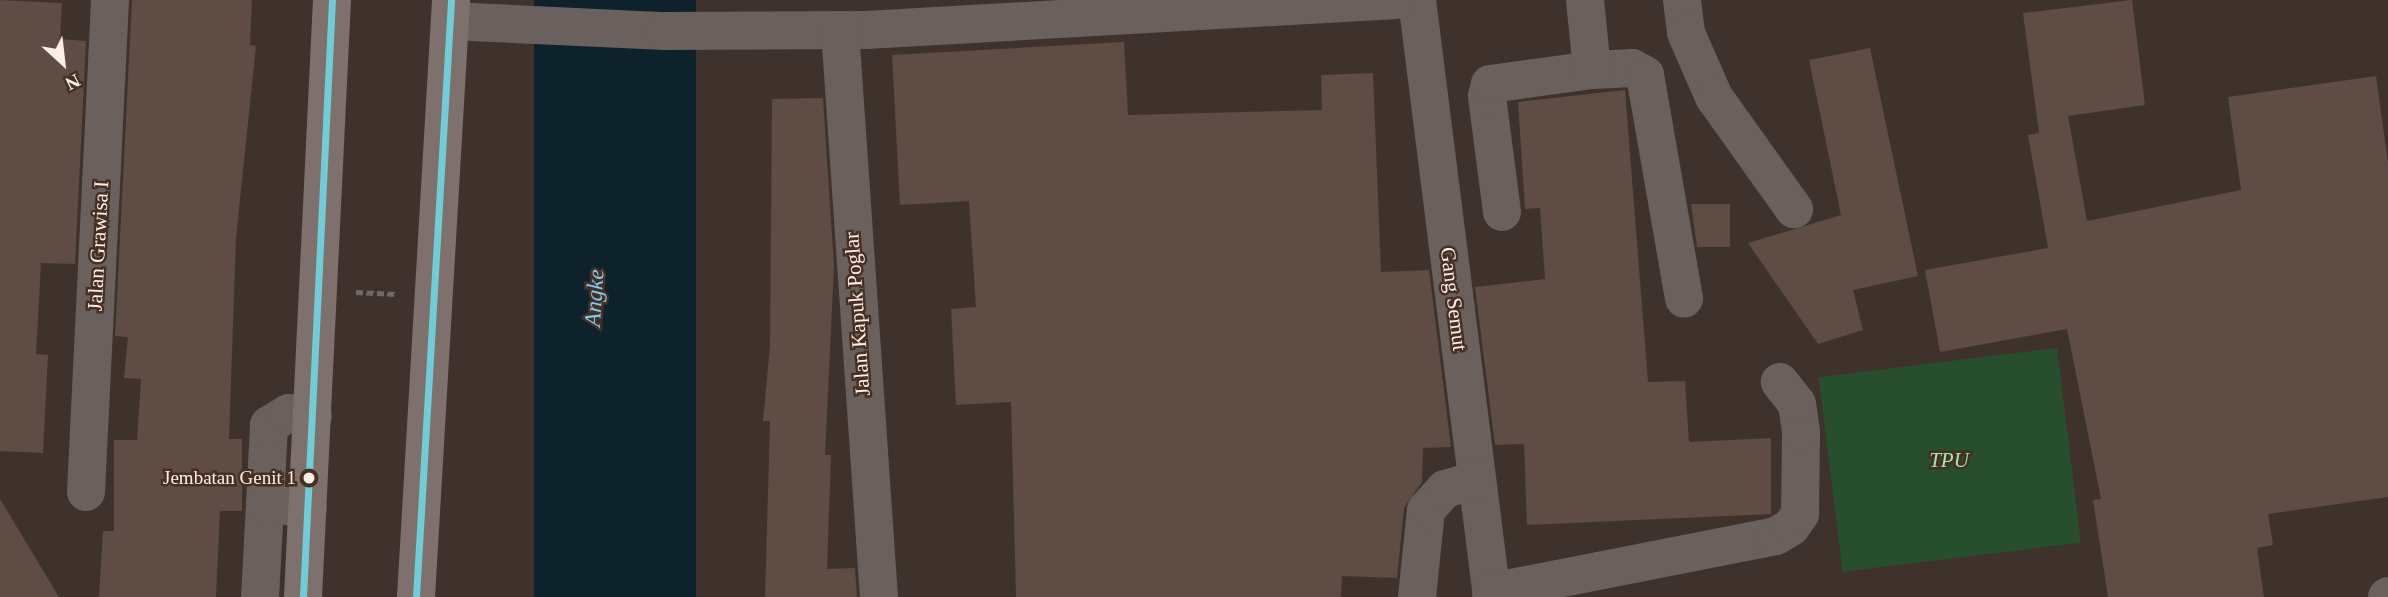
<!DOCTYPE html>
<html>
<head>
<meta charset="utf-8">
<style>
  body { margin:0 }
  #map { position:relative; width:2388px; height:597px; overflow:hidden; background:#3f322c; font-family:Georgia,serif }
  div>[style] { position:absolute }
  .green>* { inset:0; background:#274f2e; transform-origin:0 0 }
  .water>* { inset:0; background:#0e222c; transform-origin:0 0 }
  .building>* { inset:0; background:#5e4c45 }
  .path>* { height:4.5px; margin-top:-2.25px; transform-origin:0; background:repeating-linear-gradient(90deg,#726865 0 7px,transparent 0 10.5px) }
  .minor>* { height:38px; margin:-19px; padding:0 19px; transform-origin:19px; border-radius:19px; background:#6a605d }
  .major>* { height:38px; margin:-19px; padding:0 19px; transform-origin:19px; border-radius:19px; background:#7e706d }
  .bus-1>* { height:7px; margin:-3.5px; padding:0 3.5px; transform-origin:3.5px; border-radius:3.5px; background:#73cbd5 }
  .dots>* { width:19px; height:19px; translate:-50% -50%; box-sizing:border-box; border:4px solid #472f24; border-radius:50% }
  span { translate:-50% -50%; white-space:nowrap; text-align:center; line-height:1.15; -webkit-text-stroke:5px #472f24; paint-order:stroke }
  .bus-label { font-size:19px; color:#ffeee7 }
  .right { translate:-100% -50%; text-align:right }
  .street-label { font-size:21px; color:#ffeee7 }
  .park-label { font-size:21px; color:#9cecaa; font-style:italic }
  .water-label { font-size:23px; color:#7ecdf5; font-style:italic }
  .north { position:absolute; left:28px; top:28px; width:70px; height:70px; -webkit-text-stroke:5px #472f24; paint-order:stroke; rotate:153deg; font-size:19px; font-weight:700; line-height:28px; text-align:center; color:#ffeee7 }
  .north::after { content:''; display:block; margin:auto; width:24px; height:32px; background:#ffeee7; clip-path:polygon(50% 0,100% 100%,50% 72%,0 100%) }
</style>
</head>
<body>
<div id="map">
  <div class="green">
    <div style="left:2057px;top:348px;width:196px;height:240px;rotate:83deg"></div>
  </div>
  <div class="water">
    <div style="left:534px;top:0;width:162px;height:598px"></div>
  </div>
  <div class="building">
    <div style="clip-path:polygon(0 0,62px 3px,60px 39px,86px 41px,75px 264px,41px 263px,36px 354px,48px 355px,43px 453px,0 451px)"></div>
    <div style="clip-path:polygon(132px 0,252px 0,250px 45px,256px 46px,236px 238px,229px 439px,242px 439px,242px 511px,220px 511px,216px 597px,99px 597px,103px 531px,114px 531px,114px 440px,137px 440px,141px 379px,124px 378px,128px 337px,115px 336px)"></div>
    <div style="clip-path:polygon(2132px 0,2145px 105px,2068px 116px,2087px 221px,2241px 190px,2228px 97px,2376px 76px,2388px 163px,2388px 497px,2268px 514px,2273px 545px,2257px 548px,2264px 597px,2108px 597px,2093px 500px,2101px 499px,2067px 329px,1940px 352px,1925px 270px,2048px 248px,2028px 135px,2039px 133px,2023px 13px)"></div>
    <div style="clip-path:polygon(1124px 42px,1128px 115px,1322px 110px,1321px 75px,1373px 73px,1381px 272px,1429px 270px,1451px 447px,1423px 448px,1422px 482px,1404px 508px,1397px 578px,1342px 576px,1341px 597px,1016px 597px,1011px 402px,956px 405px,951px 309px,976px 307px,969px 201px,900px 205px,892px 55px)"></div>
    <div style="clip-path:polygon(1870px 48px,1918px 276px,1853px 290px,1863px 330px,1818px 344px,1748px 243px,1841px 215px,1809px 60px)"></div>
    <div style="clip-path:polygon(1625px 90px,1648px 382px,1685px 381px,1689px 442px,1771px 438px,1771px 514px,1527px 525px,1524px 444px,1495px 445px,1475px 287px,1545px 279px,1540px 208px,1525px 209px,1518px 102px)"></div>
    <div style="clip-path:polygon(823px 98px,834px 266px,825px 455px,831px 455px,827px 569px,855px 568px,857px 597px,765px 597px,770px 421px,763px 421px,770px 346px,772px 99px)"></div>
    <div style="clip-path:polygon(1691px 204px,1730px 204px,1730px 247px,1697px 247px)"></div>
    <div style="clip-path:polygon(0 499px,59px 597px,0 597px)"></div>
  </div>
  <div class="path">
    <div style="left:356px;top:292px;width:40px;rotate:2.9deg"></div>
  </div>
  <div class="minor">
    <div style="left:1417px;top:0;width:602px;rotate:82.84deg"></div>
    <div style="left:1682px;top:0;width:33px;rotate:83deg"></div>
    <div style="left:1686px;top:33px;width:70px;rotate:66.4deg"></div>
    <div style="left:1714px;top:97px;width:138px;rotate:54.5deg"></div>
    <div style="left:450px;top:21px;width:215px;rotate:2.7deg"></div>
    <div style="left:665px;top:31px;width:201px;rotate:-0.3deg"></div>
    <div style="left:866px;top:30px;width:531px;rotate:-3.24deg"></div>
    <div style="left:840px;top:30px;width:568px;rotate:86.07deg"></div>
    <div style="left:1592px;top:70px;width:40px;rotate:-2.9deg"></div>
    <div style="left:1632px;top:68px;width:15px;rotate:28deg"></div>
    <div style="left:1645px;top:75px;width:227px;rotate:80.1deg"></div>
    <div style="left:1502px;top:212px;width:117px;rotate:-97.4deg"></div>
    <div style="left:1487px;top:96px;width:12px;rotate:-76deg"></div>
    <div style="left:1490px;top:84px;width:103px;rotate:-7.8deg"></div>
    <div style="left:1592px;top:70px;width:70px;rotate:-95.7deg"></div>
    <div style="left:86px;top:492px;width:493px;rotate:-87.2deg"></div>
    <div style="left:265px;top:504px;width:79px;rotate:-87.1deg"></div>
    <div style="left:269px;top:425px;width:23px;rotate:-31deg"></div>
    <div style="left:289px;top:413px;width:24px;rotate:7deg"></div>
    <div style="left:1491px;top:592px;width:290px;rotate:-11.1deg"></div>
    <div style="left:1776px;top:536px;width:17px;rotate:-31deg"></div>
    <div style="left:1791px;top:527px;width:16px;rotate:-55deg"></div>
    <div style="left:1800px;top:514px;width:82px;rotate:-89.3deg"></div>
    <div style="left:1801px;top:432px;width:28px;rotate:-98deg"></div>
    <div style="left:1797px;top:404px;width:28px;rotate:-128deg"></div>
    <div style="left:260px;top:597px;width:93px;rotate:-86.9deg"></div>
    <div style="left:265px;top:504px;width:43px;rotate:5.3deg"></div>
    <div style="left:1417px;top:597px;width:87px;rotate:-84.1deg"></div>
    <div style="left:1426px;top:510px;width:28px;rotate:-48deg"></div>
    <div style="left:1445px;top:489px;width:32px;rotate:-16deg"></div>
    <div style="left:2387px;top:597px;width:1px;rotate:-45deg"></div>
  </div>
  <div class="major">
    <div style="left:303px;top:597px;width:598px;rotate:-87.22deg"></div>
    <div style="left:416px;top:597px;width:598px;rotate:-86.64deg"></div>
  </div>
  <div class="bus-1">
    <div style="left:303px;top:597px;width:598px;rotate:-87.22deg"></div>
    <div style="left:416px;top:597px;width:598px;rotate:-86.64deg"></div>
  </div>
  <div class="dots">
    <div style="left:309px;top:478px;background:#ffeee7"></div>
  </div>
  <div class="bus-label">
    <span class="right" style="left:296px;top:478px">Jembatan Genit 1</span>
  </div>
  <div class="street-label">
    <span style="left:98px;top:246px;rotate:-87deg">Jalan Grawisa I</span>
    <span style="left:1454px;top:299px;rotate:83deg">Gang Semut</span>
    <span style="left:857px;top:314px;rotate:-94deg">Jalan Kapuk Poglar</span>
  </div>
  <div class="park-label">
    <span style="left:1949px;top:460px">TPU</span>
  </div>
  <div class="water-label">
    <span style="left:595px;top:298px;rotate:-86deg">Angke</span>
  </div>
  <div class="north">N</div>
</div>
</body>
</html>
